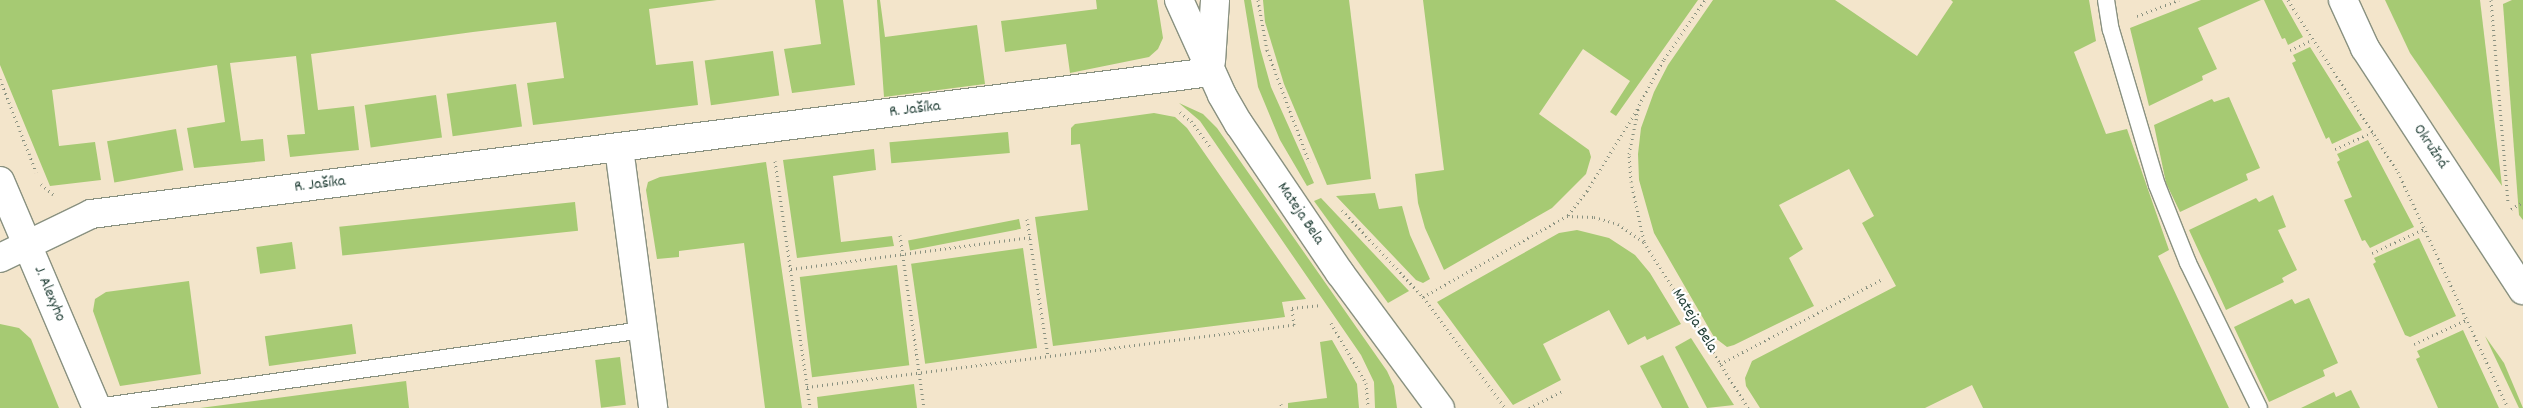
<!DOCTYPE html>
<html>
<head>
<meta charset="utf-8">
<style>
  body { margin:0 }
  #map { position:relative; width:2523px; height:408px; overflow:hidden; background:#f3e5cb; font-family:Dekko,sans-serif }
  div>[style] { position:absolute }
  .green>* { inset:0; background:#a6ca73; transform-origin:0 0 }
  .path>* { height:3px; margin-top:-1.5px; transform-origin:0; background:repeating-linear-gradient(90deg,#899180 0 1px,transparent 0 5px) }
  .roads { filter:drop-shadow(1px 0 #899180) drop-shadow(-1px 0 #899180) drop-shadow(0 1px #899180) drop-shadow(0 -1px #899180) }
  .lane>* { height:16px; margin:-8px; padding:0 8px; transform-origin:8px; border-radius:8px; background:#fff }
  .street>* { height:28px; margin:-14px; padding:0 14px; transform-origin:14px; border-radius:14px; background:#fff }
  span { translate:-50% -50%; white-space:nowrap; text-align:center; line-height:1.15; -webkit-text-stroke:4.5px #fff; paint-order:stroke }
  .street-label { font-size:16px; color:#1f3d34 }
</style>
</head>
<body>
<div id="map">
  <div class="green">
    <div style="clip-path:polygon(0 0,717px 0,649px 9px,656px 65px,693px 61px,698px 105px,533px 125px,527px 83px,564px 78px,556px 22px,473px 32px,311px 54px,318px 110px,354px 106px,359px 150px,290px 157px,287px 135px,305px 134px,296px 56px,230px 63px,241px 141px,263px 139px,265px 161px,194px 168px,187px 128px,225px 122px,217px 65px,52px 90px,59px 146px,95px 142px,101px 180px,50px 186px,0 65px)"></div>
    <div style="clip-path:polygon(815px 0,843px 0,855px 85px,792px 93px,784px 49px,821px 44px)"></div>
    <div style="clip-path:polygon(877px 0,880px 0,885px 37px,977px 25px,985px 84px,884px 97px)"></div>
    <div style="clip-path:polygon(1096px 0,1157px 0,1163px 38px,1158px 49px,1149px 57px,1070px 73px,1066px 44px,1005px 52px,1001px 21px,1097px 9px)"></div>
    <div style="clip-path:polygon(1244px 0,1251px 0,1260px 48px,1271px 87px,1314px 183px,1307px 186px,1280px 140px,1258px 87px)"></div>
    <div style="clip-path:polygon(1263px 0,1349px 0,1371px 179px,1327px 185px,1284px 84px,1265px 22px)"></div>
    <div style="clip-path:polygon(1423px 0,1698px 0,1616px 116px,1610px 112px,1630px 81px,1583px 49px,1539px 114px,1589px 150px,1591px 157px,1586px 174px,1552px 208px,1444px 270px,1425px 228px,1418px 203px,1415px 174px,1444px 170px)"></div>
    <div style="clip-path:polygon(1713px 0,1835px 0,1917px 56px,1953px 2px,1951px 0,2089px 0,2096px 41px,2074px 52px,2106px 134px,2127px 129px,2169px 250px,2158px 256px,2229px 408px,1983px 408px,1972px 385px,1925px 408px,1760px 408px,1746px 386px,1745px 378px,1752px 361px,1896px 286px,1862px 223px,1874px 216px,1849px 169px,1779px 205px,1803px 249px,1789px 258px,1814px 306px,1734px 345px,1727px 347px,1714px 337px,1654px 233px,1639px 180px,1638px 154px,1641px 128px,1654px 92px,1668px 65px)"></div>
    <div style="clip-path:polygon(2201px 0,2261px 0,2198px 28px,2217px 69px,2202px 76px,2203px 80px,2149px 106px,2130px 28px)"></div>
    <div style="clip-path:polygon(2264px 0,2282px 0,2303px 37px,2288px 45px,2285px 38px,2282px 39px)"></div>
    <div style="clip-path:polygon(2385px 0,2480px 0,2502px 186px,2410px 53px)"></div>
    <div style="clip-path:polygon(2512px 0,2523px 0,2523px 220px,2519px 215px,2503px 4px)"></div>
    <div style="clip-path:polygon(2310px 47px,2362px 130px,2332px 144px,2329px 137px,2326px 139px,2292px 63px,2296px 61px,2293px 55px)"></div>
    <div style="left:773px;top:51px;width:45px;height:69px;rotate:82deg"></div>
    <div style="left:516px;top:84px;width:43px;height:70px;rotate:82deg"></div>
    <div style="left:436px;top:95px;width:43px;height:72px;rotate:82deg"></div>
    <div style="clip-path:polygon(2229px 97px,2260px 168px,2246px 174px,2248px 180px,2180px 212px,2166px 183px,2154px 125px,2212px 99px,2214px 102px)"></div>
    <div style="clip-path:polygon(1179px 103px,1203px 114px,1217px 128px,1387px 371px,1394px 386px,1397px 408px,1375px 408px,1374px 382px,1361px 355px,1200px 121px)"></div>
    <div style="clip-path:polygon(1154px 113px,1175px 117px,1187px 128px,1306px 299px,1282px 302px,1285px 317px,1053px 346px,1035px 217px,1088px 210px,1080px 144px,1071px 145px,1071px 128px,1075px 124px)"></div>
    <div style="left:176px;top:129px;width:42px;height:70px;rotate:80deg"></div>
    <div style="left:1008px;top:132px;width:21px;height:119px;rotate:85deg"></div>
    <div style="clip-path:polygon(2368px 140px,2414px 227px,2370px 248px,2365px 240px,2362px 241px,2344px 200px,2352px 197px,2337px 162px,2340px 160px,2337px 154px)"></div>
    <div style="clip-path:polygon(874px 149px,876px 170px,833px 176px,841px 242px,892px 236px,894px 246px,797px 258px,783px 160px)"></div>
    <div style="clip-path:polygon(766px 162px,802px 408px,765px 408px,744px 243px,679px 251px,679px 257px,657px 259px,646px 190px,648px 182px,660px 177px)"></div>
    <div style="clip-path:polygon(1375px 193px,1379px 209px,1402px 206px,1410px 235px,1430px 279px,1423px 283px,1416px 280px,1336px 196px)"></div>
    <div style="clip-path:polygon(2273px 195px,2286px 227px,2278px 230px,2297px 270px,2282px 278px,2284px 282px,2226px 310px,2189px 230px,2256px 198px,2259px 202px)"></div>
    <div style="clip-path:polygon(1321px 198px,1409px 291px,1388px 303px,1314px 201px)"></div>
    <div style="left:575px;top:202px;width:29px;height:237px;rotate:84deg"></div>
    <div style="left:1019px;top:219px;width:10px;height:113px;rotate:79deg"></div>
    <div style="clip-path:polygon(1577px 230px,1609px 238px,1635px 255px,1650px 273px,1681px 324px,1647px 340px,1645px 336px,1628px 345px,1609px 310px,1543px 344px,1561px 380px,1513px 405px,1437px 302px,1559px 233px)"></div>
    <div style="clip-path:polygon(2419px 238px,2456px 316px,2410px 337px,2405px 335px,2373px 264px,2376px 262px,2374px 258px)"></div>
    <div style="left:292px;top:242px;width:27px;height:36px;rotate:82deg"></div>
    <div style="left:1023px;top:248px;width:101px;height:113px;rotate:82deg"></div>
    <div style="left:897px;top:265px;width:101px;height:98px;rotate:83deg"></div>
    <div style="clip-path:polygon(189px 281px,201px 374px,120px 386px,93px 311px,95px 299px,106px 292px)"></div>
    <div style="clip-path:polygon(2309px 298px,2338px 363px,2323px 370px,2325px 376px,2269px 402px,2234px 327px,2292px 299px,2295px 304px)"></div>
    <div style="clip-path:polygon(0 324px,19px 328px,31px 339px,59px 408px,0 408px)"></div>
    <div style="left:352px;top:324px;width:30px;height:88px;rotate:82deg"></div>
    <div style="clip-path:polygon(2463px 330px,2499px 408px,2438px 408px,2416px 359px,2420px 357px,2417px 351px)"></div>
    <div style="clip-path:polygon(2485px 336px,2504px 363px,2523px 408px,2519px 408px)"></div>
    <div style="clip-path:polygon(1691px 338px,1734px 405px,1707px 408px,1675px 347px)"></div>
    <div style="clip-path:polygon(1332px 340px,1357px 384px,1359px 408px,1288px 408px,1288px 403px,1327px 398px,1320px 342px)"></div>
    <div style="clip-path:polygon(1663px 355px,1689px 408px,1662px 408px,1640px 366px)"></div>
    <div style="left:620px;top:357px;width:48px;height:25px;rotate:83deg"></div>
    <div style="clip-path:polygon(406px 380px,409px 408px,200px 408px,406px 381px)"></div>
    <div style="clip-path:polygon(914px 384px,917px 408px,818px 408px,817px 397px)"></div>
    <div style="clip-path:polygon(2351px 390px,2360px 408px,2301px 408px,2334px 392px,2336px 397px)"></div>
  </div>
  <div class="path">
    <div style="left:1258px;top:0;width:51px;rotate:79.8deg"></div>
    <div style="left:1267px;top:50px;width:120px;rotate:69.4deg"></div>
    <div style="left:2288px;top:0;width:204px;rotate:57.4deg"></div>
    <div style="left:2398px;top:172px;width:260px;rotate:65deg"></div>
    <div style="left:2491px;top:0;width:203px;rotate:85.2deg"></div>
    <div style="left:2137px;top:16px;width:45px;rotate:-20.9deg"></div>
    <div style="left:2290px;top:50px;width:24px;rotate:-24deg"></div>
    <div style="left:0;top:79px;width:100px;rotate:68.8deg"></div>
    <div style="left:1180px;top:112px;width:14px;rotate:39deg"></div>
    <div style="left:1191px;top:121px;width:34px;rotate:54deg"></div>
    <div style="left:2335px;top:149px;width:42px;rotate:-24.1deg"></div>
    <div style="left:775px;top:161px;width:249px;rotate:81.9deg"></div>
    <div style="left:41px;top:184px;width:16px;rotate:40deg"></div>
    <div style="left:2511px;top:209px;width:14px;rotate:-30deg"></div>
    <div style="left:1342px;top:210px;width:119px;rotate:47deg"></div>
    <div style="left:1423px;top:297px;width:138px;rotate:53.5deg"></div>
    <div style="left:1568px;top:215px;width:31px;rotate:-52deg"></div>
    <div style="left:1587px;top:191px;width:97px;rotate:-58.4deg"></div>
    <div style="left:1027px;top:219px;width:140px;rotate:81.3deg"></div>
    <div style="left:900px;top:235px;width:175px;rotate:82.1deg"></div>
    <div style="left:1644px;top:241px;width:60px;rotate:-102.4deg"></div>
    <div style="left:1631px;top:182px;width:28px;rotate:-94deg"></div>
    <div style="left:1629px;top:154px;width:50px;rotate:-78.5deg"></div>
    <div style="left:1639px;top:105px;width:52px;rotate:-61.5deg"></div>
    <div style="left:1664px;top:59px;width:72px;rotate:-55.2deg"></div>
    <div style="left:2372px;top:253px;width:60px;rotate:-24.8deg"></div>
    <div style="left:791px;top:269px;width:241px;rotate:-7.6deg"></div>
    <div style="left:1423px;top:297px;width:165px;rotate:-29.4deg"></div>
    <div style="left:1567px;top:216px;width:27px;rotate:2deg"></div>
    <div style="left:1594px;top:217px;width:25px;rotate:16deg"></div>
    <div style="left:1618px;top:224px;width:32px;rotate:35deg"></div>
    <div style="left:1644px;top:242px;width:196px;rotate:57.9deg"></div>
    <div style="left:1331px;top:323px;width:69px;rotate:59.7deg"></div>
    <div style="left:1366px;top:383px;width:25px;rotate:85deg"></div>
    <div style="left:2414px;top:344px;width:60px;rotate:-24.8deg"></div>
    <div style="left:1720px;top:364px;width:182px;rotate:-27.6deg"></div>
    <div style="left:807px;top:387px;width:491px;rotate:-7.3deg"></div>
    <div style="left:1294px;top:325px;width:17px;rotate:-97deg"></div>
    <div style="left:1292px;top:308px;width:27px;rotate:-6deg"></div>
    <div style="left:1281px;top:404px;width:4px;rotate:76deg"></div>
    <div style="left:1529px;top:408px;width:38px;rotate:-27deg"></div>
  </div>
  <div class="roads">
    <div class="lane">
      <div style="left:2106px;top:0;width:30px;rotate:81deg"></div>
      <div style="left:2111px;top:30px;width:162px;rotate:73.5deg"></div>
      <div style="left:2157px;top:185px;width:84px;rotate:68.3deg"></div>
      <div style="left:2188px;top:263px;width:161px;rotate:63.9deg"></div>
      <div style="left:97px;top:407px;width:551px;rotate:-8.03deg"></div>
    </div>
    <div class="street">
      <div style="left:1179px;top:0;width:104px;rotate:65.6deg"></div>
      <div style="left:1222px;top:95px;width:34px;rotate:60deg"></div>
      <div style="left:1239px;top:124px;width:180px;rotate:55.9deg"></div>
      <div style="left:1340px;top:273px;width:168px;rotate:53.5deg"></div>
      <div style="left:2343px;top:0;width:53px;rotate:65.4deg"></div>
      <div style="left:2365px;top:48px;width:289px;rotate:56.9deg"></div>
      <div style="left:1211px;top:61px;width:61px;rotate:-86.2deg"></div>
      <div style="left:619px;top:148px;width:262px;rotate:82.5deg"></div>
      <div style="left:0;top:181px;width:247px;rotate:66.9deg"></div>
      <div style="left:0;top:258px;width:101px;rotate:-25.8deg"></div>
      <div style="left:91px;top:214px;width:1129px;rotate:-7.23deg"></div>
    </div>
  </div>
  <div class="street-label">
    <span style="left:915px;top:110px;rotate:-7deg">R. Jašíka</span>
    <span style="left:2430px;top:147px;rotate:56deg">Okružná</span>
    <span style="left:320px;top:185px;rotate:-7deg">R. Jašíka</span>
    <span style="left:1300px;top:214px;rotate:56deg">Mateja Bela</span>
    <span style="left:49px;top:294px;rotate:67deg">J. Alexyho</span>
    <span style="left:1694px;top:321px;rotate:58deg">Mateja Bela</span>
  </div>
</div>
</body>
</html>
